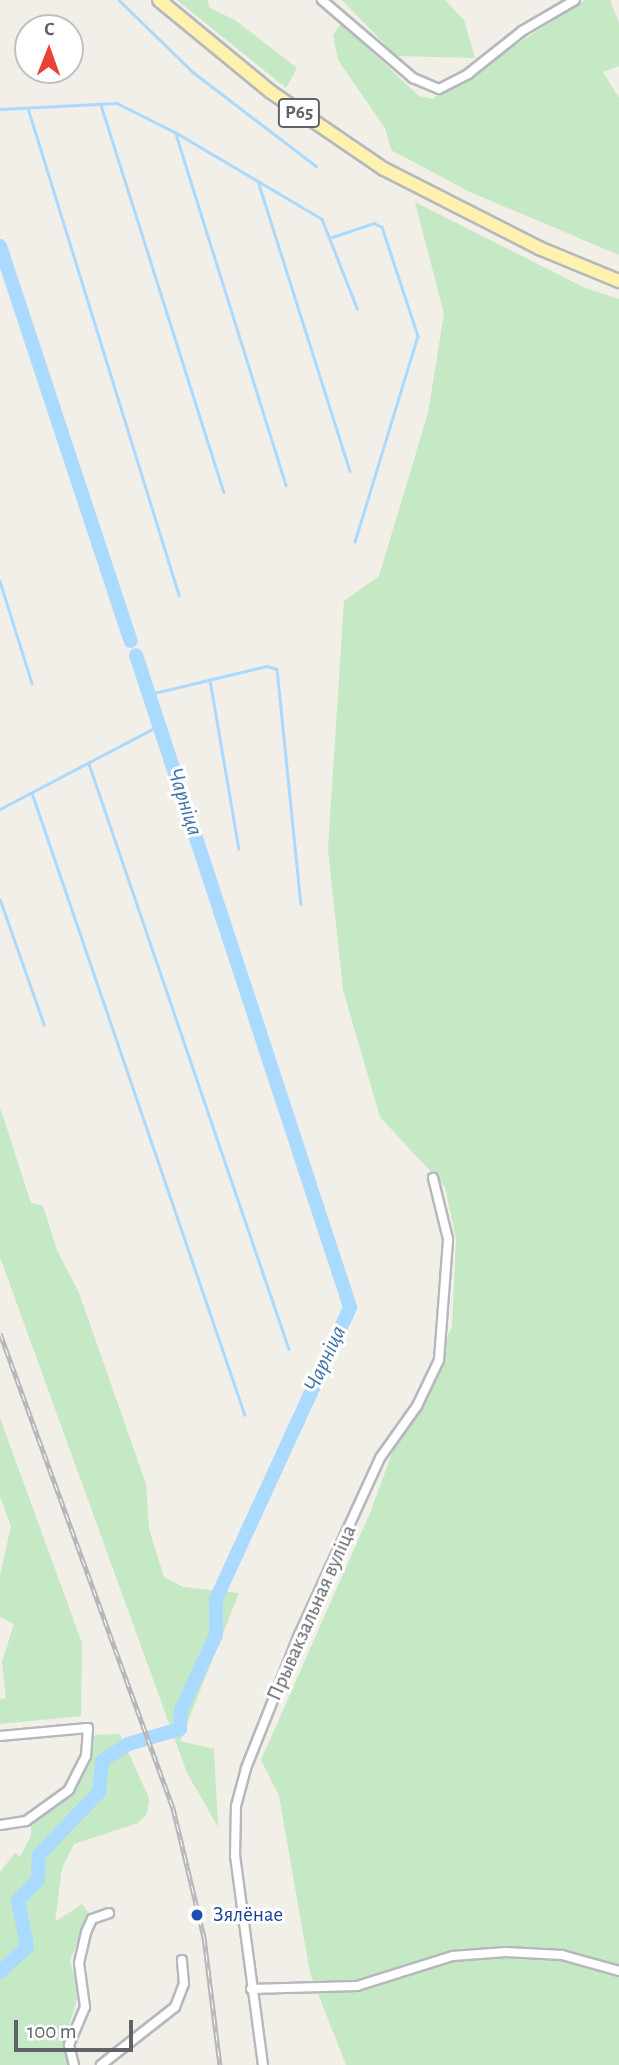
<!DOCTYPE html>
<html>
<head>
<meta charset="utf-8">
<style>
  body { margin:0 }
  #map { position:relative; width:619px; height:2065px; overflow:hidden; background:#f1efe8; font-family:"Alegreya Sans",sans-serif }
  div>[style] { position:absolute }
  .green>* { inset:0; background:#c5e8c5 }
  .stream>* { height:2.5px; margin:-1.25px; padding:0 1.25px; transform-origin:1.25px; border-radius:1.25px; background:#aadaff }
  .river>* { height:14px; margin:-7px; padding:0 7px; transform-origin:7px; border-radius:7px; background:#aadaff }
  .roads { filter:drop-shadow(2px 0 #b5b8bc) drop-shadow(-2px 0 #b5b8bc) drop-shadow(0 2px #b5b8bc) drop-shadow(0 -2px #b5b8bc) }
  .minor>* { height:8px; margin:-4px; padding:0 4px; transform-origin:4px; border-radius:4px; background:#fff }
  .primary>* { height:12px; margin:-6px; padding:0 6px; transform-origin:6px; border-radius:6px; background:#fff2af }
  .rail>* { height:5px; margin-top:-2.5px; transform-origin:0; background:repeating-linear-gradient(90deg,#fff 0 8px,#b6b7b8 0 16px); box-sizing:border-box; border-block:2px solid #b6b7b8 }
  .dots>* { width:19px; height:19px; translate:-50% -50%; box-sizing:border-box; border:4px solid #fff; border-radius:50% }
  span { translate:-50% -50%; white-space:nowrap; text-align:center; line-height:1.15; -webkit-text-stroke:6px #fff; paint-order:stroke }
  .shield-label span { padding:2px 5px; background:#fff; border:2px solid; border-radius:5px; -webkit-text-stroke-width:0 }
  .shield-label { font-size:19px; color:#5f6368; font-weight:700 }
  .street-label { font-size:21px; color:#5f6368 }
  .transit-label { font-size:21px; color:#164399 }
  .left { translate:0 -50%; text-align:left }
  .water-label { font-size:23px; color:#4174aa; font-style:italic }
  .north { position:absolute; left:14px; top:14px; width:70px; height:70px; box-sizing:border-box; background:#fff; border:2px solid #bfc1c3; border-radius:50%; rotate:1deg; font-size:19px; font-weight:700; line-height:28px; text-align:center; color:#5f6368 }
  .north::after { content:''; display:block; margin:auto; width:24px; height:32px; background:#ea4335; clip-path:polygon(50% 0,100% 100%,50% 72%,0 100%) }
  .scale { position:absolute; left:14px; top:2020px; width:119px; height:32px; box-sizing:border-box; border:4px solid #5f6368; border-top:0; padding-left:9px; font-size:21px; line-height:24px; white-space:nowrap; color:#5f6368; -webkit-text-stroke:5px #fff; paint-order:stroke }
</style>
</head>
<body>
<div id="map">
  <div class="green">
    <div style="clip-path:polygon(177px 0,207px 0,210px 8px,235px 20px,297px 68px,286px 88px)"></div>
    <div style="clip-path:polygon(342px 0,445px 0,464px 20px,475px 58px,396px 56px)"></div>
    <div style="clip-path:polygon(585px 0,610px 0,619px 23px,619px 66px,603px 72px,619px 98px,619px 255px,470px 192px,391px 150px,385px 128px,338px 60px,333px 35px,341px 23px,419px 96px,432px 99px)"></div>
    <div style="clip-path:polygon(415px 202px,585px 288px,619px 299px,619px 2065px,346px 2065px,310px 1973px,279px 1796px,261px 1760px,370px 1513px,398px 1437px,452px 1327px,456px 1239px,445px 1187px,380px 1117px,343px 990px,328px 849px,344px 601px,379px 576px,428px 413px,444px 314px)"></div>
    <div style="clip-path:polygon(0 1107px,31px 1203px,43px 1206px,57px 1250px,79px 1293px,146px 1484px,149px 1529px,164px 1577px,183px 1587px,239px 1593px,180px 1741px,214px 1749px,218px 1827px,187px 1773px,0 1257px)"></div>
    <div style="clip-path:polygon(0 1418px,82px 1643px,81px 1716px,0 1724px,0 1699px,6px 1698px,2px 1662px,14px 1624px,0 1617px,0 1576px,11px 1526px,0 1496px)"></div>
    <div style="clip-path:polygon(120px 1734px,149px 1798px,147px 1814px,138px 1823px,74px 1844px,62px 1868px,55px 1922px,82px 1904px,89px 1913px,70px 1961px,79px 1993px,64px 2043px,70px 2065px,0 2065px,0 1872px,15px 1853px,20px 1857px,31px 1836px,31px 1819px,75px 1792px,95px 1735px)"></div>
  </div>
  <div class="stream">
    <div style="left:119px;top:0;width:103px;rotate:44.2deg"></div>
    <div style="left:193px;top:72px;width:155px;rotate:37.4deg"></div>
    <div style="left:101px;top:105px;width:406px;rotate:72.4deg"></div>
    <div style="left:28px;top:108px;width:510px;rotate:72.77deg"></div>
    <div style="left:0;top:109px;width:117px;rotate:-2.9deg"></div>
    <div style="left:117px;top:103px;width:65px;rotate:26.6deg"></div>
    <div style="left:175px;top:132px;width:171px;rotate:30.6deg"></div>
    <div style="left:322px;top:219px;width:96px;rotate:68.5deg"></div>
    <div style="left:176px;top:134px;width:368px;rotate:72.6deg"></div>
    <div style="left:258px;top:181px;width:304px;rotate:72.4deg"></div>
    <div style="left:332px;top:237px;width:44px;rotate:-18.4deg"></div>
    <div style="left:374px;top:223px;width:9px;rotate:27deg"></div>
    <div style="left:382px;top:227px;width:115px;rotate:71.7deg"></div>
    <div style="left:418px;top:336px;width:215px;rotate:107deg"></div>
    <div style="left:0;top:253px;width:2px;rotate:-27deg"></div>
    <div style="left:0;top:581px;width:107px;rotate:72.6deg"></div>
    <div style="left:210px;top:680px;width:171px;rotate:80.3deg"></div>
    <div style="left:150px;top:694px;width:120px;rotate:-13.5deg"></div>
    <div style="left:267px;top:666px;width:10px;rotate:17deg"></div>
    <div style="left:277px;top:669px;width:236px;rotate:84.2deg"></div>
    <div style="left:89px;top:764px;width:618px;rotate:71.13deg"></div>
    <div style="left:32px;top:793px;width:657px;rotate:71.1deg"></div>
    <div style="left:0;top:809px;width:181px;rotate:-27.7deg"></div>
    <div style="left:0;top:899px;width:133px;rotate:70.6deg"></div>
  </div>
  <div class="river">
    <div style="left:0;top:246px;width:416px;rotate:71.7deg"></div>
    <div style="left:0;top:1972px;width:37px;rotate:-43deg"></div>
    <div style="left:27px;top:1947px;width:48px;rotate:-100.8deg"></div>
    <div style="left:18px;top:1900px;width:28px;rotate:-45deg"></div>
    <div style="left:38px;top:1880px;width:25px;rotate:-88deg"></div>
    <div style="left:39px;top:1855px;width:87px;rotate:-46.4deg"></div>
    <div style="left:99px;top:1792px;width:31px;rotate:-84deg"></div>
    <div style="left:102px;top:1761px;width:31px;rotate:-33deg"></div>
    <div style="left:128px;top:1744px;width:54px;rotate:-16.1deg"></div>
    <div style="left:180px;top:1729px;width:19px;rotate:-87deg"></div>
    <div style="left:181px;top:1710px;width:83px;rotate:-65deg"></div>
    <div style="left:216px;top:1635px;width:36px;rotate:-90deg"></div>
    <div style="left:216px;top:1599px;width:321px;rotate:-65.3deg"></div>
    <div style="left:350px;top:1307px;width:686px;rotate:-108.17deg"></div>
  </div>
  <div class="roads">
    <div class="minor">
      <div style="left:322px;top:0;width:120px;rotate:40.6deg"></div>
      <div style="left:413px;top:78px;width:28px;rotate:23deg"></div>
      <div style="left:439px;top:89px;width:33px;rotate:-27deg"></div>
      <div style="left:468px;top:74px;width:69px;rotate:-38.5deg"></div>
      <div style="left:522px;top:31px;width:61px;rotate:-30.3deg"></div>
      <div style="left:0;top:1736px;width:88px;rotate:-5.2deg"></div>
      <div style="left:88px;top:1728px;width:28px;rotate:94deg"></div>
      <div style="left:86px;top:1756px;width:38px;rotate:117deg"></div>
      <div style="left:69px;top:1790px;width:53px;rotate:144.2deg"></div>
      <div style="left:26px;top:1821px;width:26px;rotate:171deg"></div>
      <div style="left:251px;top:1989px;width:106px;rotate:-1.6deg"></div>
      <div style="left:357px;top:1986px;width:101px;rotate:-17.4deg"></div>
      <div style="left:453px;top:1956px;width:53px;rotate:-4.3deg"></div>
      <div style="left:506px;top:1952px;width:56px;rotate:3.1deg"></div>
      <div style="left:562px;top:1955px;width:59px;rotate:15.7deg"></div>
      <div style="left:74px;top:2065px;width:21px;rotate:-104deg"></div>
      <div style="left:69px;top:2045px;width:41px;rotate:-67.2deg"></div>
      <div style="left:85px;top:2007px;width:44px;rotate:-97.8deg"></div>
      <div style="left:79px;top:1963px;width:32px;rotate:-77deg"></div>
      <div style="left:86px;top:1932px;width:14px;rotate:-65deg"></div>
      <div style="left:92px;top:1919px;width:18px;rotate:-19deg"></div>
      <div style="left:101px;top:2065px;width:94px;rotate:-38.1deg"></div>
      <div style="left:175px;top:2007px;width:25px;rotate:-69deg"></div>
      <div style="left:184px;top:1984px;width:24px;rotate:-95deg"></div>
      <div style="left:263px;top:2065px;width:211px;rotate:-97.6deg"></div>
      <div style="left:235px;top:1856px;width:50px;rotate:-88.9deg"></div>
      <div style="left:236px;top:1806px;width:39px;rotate:-75deg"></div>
      <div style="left:246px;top:1768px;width:143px;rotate:-68.3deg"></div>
      <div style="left:299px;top:1635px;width:195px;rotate:-65.4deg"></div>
      <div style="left:380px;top:1458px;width:64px;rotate:-54.6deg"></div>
      <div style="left:417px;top:1406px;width:51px;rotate:-64.4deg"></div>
      <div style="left:439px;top:1360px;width:121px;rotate:-85.7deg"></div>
      <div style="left:448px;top:1239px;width:63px;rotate:-103.8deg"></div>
    </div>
    <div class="primary">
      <div style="left:159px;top:0;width:145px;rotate:39.4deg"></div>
      <div style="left:271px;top:92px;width:137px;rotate:34.3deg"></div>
      <div style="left:384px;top:169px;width:174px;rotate:27deg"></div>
      <div style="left:539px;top:248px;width:87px;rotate:22.4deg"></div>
    </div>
  </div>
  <div class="rail">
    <div style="left:0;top:1333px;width:506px;rotate:69.99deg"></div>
    <div style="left:173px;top:1808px;width:133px;rotate:76.5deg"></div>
    <div style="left:204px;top:1937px;width:129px;rotate:82.9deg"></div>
  </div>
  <div class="dots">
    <div style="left:197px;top:1915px;background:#1a4fb4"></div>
  </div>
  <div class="shield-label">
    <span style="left:299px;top:113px">Р65</span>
  </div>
  <div class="street-label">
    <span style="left:312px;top:1613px;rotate:-66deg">Прывакзальная вуліца</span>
  </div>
  <div class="transit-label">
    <span class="left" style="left:213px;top:1915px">Зялёнае</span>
  </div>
  <div class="water-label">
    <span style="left:184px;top:802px;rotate:72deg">Чарніца</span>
    <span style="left:326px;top:1359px;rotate:-65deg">Чарніца</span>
  </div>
  <div class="north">С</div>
  <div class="scale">100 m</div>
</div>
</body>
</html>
